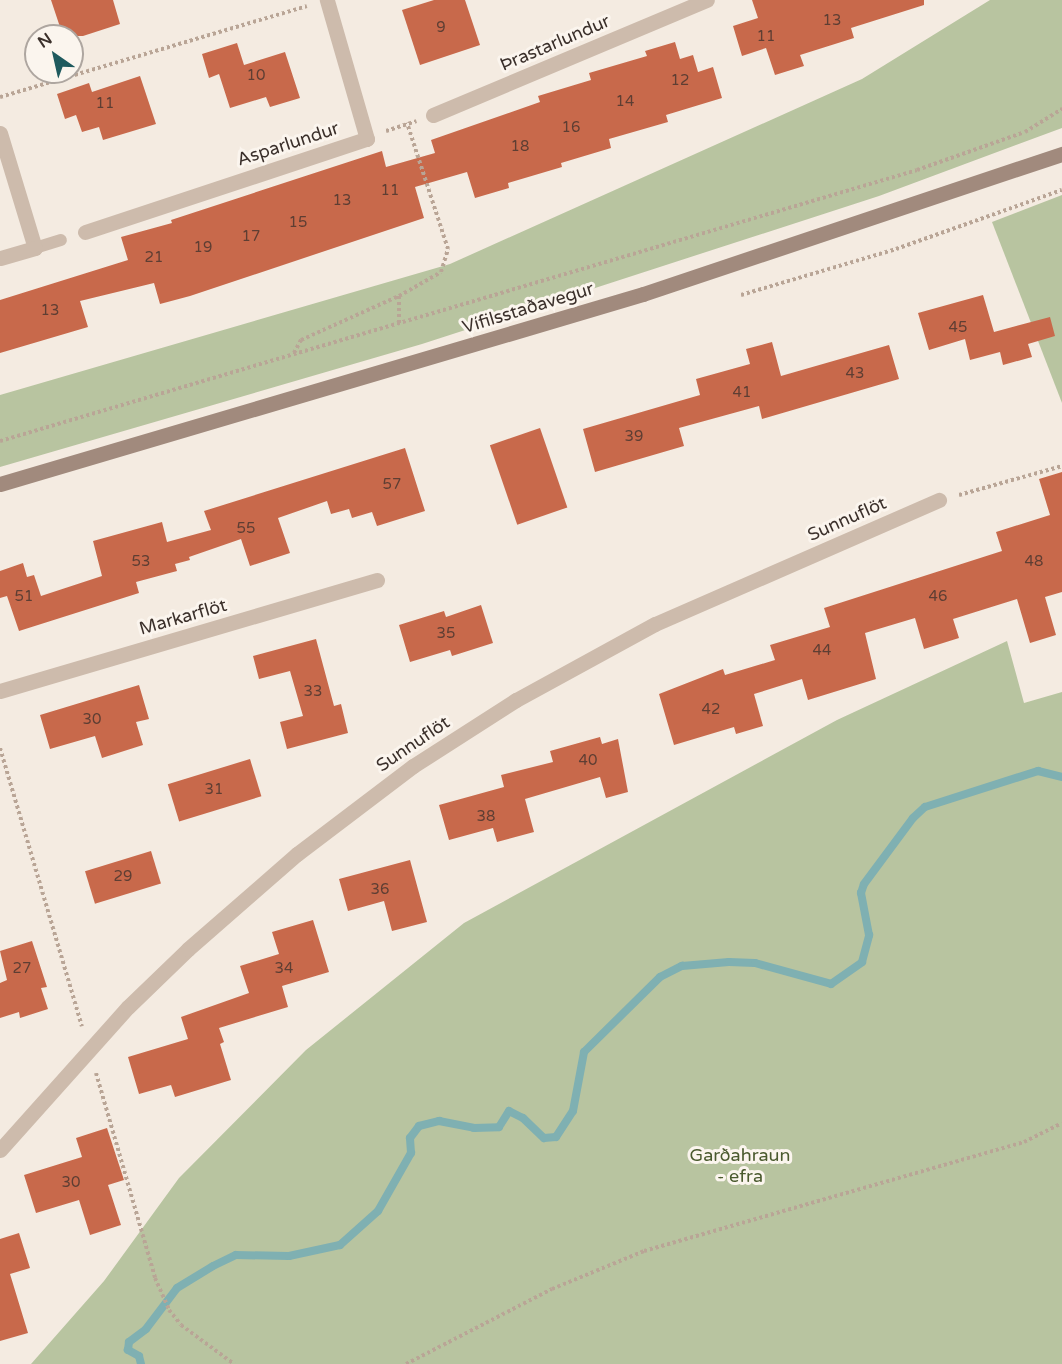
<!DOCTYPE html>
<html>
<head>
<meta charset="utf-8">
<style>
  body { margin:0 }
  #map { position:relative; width:1062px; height:1364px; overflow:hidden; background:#f4ebe1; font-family:"Varela Round",sans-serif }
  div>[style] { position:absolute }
  .green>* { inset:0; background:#b8c4a0 }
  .stream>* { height:8px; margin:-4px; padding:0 4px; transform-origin:4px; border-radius:4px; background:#7fb0b2 }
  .building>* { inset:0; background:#c8694b; transform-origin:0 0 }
  .path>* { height:4px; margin-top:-2px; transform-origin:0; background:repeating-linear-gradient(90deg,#b9a596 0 3px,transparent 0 6px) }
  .service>* { height:12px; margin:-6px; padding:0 6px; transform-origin:6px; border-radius:6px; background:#cdbbac }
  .minor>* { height:15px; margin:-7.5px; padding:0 7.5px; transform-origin:7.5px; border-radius:7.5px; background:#cdbbac }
  .secondary>* { height:15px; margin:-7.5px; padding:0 7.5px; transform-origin:7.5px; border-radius:7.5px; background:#a18a7d }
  span { translate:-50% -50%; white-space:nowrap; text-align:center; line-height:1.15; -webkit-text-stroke:6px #fbf5ee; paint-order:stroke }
  .number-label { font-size:15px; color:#5e3e33 }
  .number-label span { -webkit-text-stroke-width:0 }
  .street-label { font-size:18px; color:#3b302b }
  .park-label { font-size:18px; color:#4a5a2e }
  .north { position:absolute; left:24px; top:24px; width:60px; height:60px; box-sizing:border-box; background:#fbf5ee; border:2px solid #aea6a0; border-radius:50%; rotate:326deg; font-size:16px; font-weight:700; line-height:24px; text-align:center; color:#3b302b }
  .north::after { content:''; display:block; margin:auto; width:21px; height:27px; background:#1f5a5e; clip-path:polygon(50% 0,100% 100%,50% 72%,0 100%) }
</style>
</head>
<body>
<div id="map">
  <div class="green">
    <div style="clip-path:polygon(990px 0,1062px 0,1062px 128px,879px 196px,422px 344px,0 467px,0 395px,450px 264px,862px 79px)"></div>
    <div style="clip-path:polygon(1062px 195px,1062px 403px,992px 222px)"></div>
    <div style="clip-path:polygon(1007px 641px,1024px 703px,1062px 692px,1062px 1364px,31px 1364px,104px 1281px,179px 1178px,306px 1050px,464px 923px,837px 720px)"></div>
  </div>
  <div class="stream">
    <div style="left:141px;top:1364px;width:8px;rotate:-104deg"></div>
    <div style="left:139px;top:1356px;width:13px;rotate:-151deg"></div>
    <div style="left:128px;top:1350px;width:8px;rotate:-83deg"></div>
    <div style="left:129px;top:1342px;width:21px;rotate:-37deg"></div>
    <div style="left:146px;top:1329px;width:51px;rotate:-52.9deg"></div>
    <div style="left:177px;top:1288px;width:42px;rotate:-31.4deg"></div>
    <div style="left:213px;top:1266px;width:25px;rotate:-26deg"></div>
    <div style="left:236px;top:1255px;width:53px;rotate:1.1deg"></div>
    <div style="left:289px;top:1256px;width:52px;rotate:-12.2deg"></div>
    <div style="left:340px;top:1245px;width:51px;rotate:-41.8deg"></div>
    <div style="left:378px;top:1211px;width:67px;rotate:-60.4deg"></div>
    <div style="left:411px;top:1153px;width:15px;rotate:-94deg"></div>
    <div style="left:410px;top:1138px;width:15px;rotate:-53deg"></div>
    <div style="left:419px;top:1126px;width:21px;rotate:-14deg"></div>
    <div style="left:439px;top:1121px;width:36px;rotate:11deg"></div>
    <div style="left:474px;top:1128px;width:25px;rotate:-2deg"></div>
    <div style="left:499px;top:1127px;width:19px;rotate:-58deg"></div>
    <div style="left:509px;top:1111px;width:16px;rotate:27deg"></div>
    <div style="left:523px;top:1118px;width:29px;rotate:44deg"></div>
    <div style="left:544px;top:1138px;width:12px;rotate:-5deg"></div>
    <div style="left:556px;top:1137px;width:31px;rotate:-57deg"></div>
    <div style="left:573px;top:1111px;width:60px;rotate:-79.4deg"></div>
    <div style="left:584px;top:1052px;width:107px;rotate:-44.6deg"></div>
    <div style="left:660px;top:977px;width:25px;rotate:-27deg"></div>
    <div style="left:682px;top:966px;width:47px;rotate:-4.9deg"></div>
    <div style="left:729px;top:962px;width:26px;rotate:2deg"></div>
    <div style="left:755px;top:963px;width:79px;rotate:15.4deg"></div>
    <div style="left:831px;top:984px;width:38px;rotate:-35deg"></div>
    <div style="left:862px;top:962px;width:28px;rotate:-75deg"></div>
    <div style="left:869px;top:935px;width:43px;rotate:-100.8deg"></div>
    <div style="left:861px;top:893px;width:9px;rotate:-72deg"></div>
    <div style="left:864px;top:884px;width:82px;rotate:-53.4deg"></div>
    <div style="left:913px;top:818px;width:16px;rotate:-43deg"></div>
    <div style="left:925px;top:807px;width:119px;rotate:-17.7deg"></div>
    <div style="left:1038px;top:771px;width:25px;rotate:14deg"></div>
  </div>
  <div class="building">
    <div style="clip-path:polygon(51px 0,113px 0,120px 24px,83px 36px,63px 36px)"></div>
    <div style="clip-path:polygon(434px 0,465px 0,480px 45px,420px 65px,402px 10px)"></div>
    <div style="clip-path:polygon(752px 0,924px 0,924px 5px,851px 28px,854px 38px,800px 55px,804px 66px,775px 75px,766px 48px,742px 56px,733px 26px,758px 18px)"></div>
    <div style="clip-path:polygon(675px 42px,680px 59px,693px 55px,698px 72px,713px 67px,722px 98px,666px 115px,668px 122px,609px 139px,611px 148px,561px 163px,562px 167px,508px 183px,509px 188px,475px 198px,467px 172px,415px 187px,424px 218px,190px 296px,160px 304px,154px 283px,80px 301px,88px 327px,0 353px,0 300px,128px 260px,121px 237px,172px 223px,171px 220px,382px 151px,386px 167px,435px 153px,431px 140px,540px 102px,538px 96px,591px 80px,589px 73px,647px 56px,645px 51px)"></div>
    <div style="clip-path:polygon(237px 43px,244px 65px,285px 52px,300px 98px,270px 107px,266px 97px,230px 108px,219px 74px,209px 78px,202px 54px)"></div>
    <div style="clip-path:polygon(140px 76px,156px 124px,103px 140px,99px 127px,82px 132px,76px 115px,65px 119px,57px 94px,89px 83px,92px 92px)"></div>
    <div style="clip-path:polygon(983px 295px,994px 332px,1050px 317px,1055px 336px,1028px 344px,1032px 357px,1003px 365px,1000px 352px,970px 360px,965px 339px,929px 350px,918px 313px)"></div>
    <div style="clip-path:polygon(772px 342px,781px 376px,889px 345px,899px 379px,762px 419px,759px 406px,679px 428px,684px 446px,595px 472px,583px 429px,700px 395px,696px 379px,750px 364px,746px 349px)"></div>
    <div style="left:540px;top:428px;width:84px;height:53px;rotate:71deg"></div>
    <div style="clip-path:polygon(405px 448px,425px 511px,377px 526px,372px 512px,352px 518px,349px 509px,331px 514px,327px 501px,278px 518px,290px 553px,250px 566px,241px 539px,189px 557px,190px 560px,175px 564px,177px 571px,136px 582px,139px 593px,19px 631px,7px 596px,0 598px,0 571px,23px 563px,27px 577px,34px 575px,41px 596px,102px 576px,93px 541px,162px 522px,167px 542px,211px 530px,204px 511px)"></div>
    <div style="clip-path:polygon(1062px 472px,1062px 592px,1045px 597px,1056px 635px,1030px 643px,1017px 599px,953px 619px,959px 638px,924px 649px,915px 618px,865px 633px,876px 679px,808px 700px,802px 679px,754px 694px,763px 726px,736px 734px,734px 727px,674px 745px,659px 694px,723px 669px,725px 675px,775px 660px,770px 645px,830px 627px,824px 608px,1002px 551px,996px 532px,1050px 515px,1039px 479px)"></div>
    <div style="clip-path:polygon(481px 605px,493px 643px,452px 656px,450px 650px,410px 662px,399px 625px,444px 611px,446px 617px)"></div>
    <div style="clip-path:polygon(316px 639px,334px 706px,341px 704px,348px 733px,287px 749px,280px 722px,303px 716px,290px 671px,259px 679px,253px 656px)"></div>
    <div style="clip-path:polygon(139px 685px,149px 719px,136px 722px,143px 745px,102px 758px,95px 736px,50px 749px,40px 715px)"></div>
    <div style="clip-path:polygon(600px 737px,602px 744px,618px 739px,628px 792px,606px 798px,600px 777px,525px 799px,534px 832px,497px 842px,493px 828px,449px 840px,439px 805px,504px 787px,501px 775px,553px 762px,550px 751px)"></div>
    <div style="left:250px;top:759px;width:39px;height:86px;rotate:73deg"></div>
    <div style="left:151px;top:851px;width:34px;height:69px;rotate:73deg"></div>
    <div style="clip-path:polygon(410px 860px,427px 922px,392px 931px,384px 901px,348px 911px,339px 879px)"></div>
    <div style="clip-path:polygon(313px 920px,329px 972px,282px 986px,288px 1007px,219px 1028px,224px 1042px,220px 1044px,231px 1080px,175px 1097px,171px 1085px,139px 1094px,128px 1057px,188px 1039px,181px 1017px,249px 993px,240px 966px,279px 954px,272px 932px)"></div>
    <div style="clip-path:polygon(32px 941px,47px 987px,41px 988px,48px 1009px,20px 1018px,19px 1012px,0 1018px,0 983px,7px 980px,0 951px)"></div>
    <div style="clip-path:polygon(107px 1128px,124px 1180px,108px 1185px,121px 1225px,90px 1235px,79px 1200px,36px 1213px,24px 1175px,82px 1157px,76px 1138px)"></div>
    <div style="clip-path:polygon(19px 1233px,30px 1268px,10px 1274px,28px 1333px,0 1341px,0 1239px)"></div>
  </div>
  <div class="path">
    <div style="left:0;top:97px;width:320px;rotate:-16.5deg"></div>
    <div style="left:386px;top:131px;width:32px;rotate:-18deg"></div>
    <div style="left:741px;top:295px;width:162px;rotate:-16.5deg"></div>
    <div style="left:896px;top:249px;width:176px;rotate:-19.6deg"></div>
    <div style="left:399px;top:296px;width:29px;rotate:90deg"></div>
    <div style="left:294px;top:353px;width:15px;rotate:-62deg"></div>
    <div style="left:301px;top:340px;width:107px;rotate:-24.2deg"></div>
    <div style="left:399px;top:296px;width:48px;rotate:-29.7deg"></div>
    <div style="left:441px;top:272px;width:24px;rotate:-73deg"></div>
    <div style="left:448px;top:249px;width:133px;rotate:-108deg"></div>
    <div style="left:0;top:441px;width:956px;rotate:-16.46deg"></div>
    <div style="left:917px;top:170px;width:114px;rotate:-19.4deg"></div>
    <div style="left:1025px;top:132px;width:44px;rotate:-31.9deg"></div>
    <div style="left:959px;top:495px;width:107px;rotate:-15.7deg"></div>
    <div style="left:0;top:748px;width:290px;rotate:73.6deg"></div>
    <div style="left:96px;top:1073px;width:213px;rotate:73.9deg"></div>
    <div style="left:155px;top:1278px;width:35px;rotate:66deg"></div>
    <div style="left:169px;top:1310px;width:19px;rotate:51deg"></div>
    <div style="left:181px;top:1325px;width:66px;rotate:36.3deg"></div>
    <div style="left:406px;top:1364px;width:164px;rotate:-27.2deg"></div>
    <div style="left:552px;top:1289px;width:100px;rotate:-22.4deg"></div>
    <div style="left:644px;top:1251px;width:395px;rotate:-16deg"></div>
    <div style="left:1024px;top:1142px;width:42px;rotate:-26.6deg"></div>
  </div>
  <div class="service">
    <div style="left:35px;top:248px;width:27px;rotate:-17deg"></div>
  </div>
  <div class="minor">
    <div style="left:433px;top:115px;width:297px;rotate:-22.8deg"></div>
    <div style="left:0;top:133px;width:120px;rotate:73.1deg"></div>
    <div style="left:35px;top:248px;width:36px;rotate:164deg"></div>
    <div style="left:85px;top:232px;width:297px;rotate:-18.3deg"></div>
    <div style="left:367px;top:139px;width:145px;rotate:-106.1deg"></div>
    <div style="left:0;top:691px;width:393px;rotate:-16.4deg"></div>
    <div style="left:0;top:1150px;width:192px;rotate:-48.2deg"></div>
    <div style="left:128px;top:1007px;width:83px;rotate:-44deg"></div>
    <div style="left:188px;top:949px;width:145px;rotate:-41.1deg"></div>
    <div style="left:297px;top:854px;width:146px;rotate:-37.2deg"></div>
    <div style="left:413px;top:766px;width:122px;rotate:-32.7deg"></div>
    <div style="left:516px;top:700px;width:158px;rotate:-28.7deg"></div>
    <div style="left:655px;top:624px;width:310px;rotate:-23.6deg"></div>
  </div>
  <div class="secondary">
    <div style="left:0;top:484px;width:670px;rotate:-16.46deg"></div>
    <div style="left:643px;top:294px;width:442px;rotate:-18.5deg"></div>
  </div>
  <div class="number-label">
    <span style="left:832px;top:21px">13</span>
    <span style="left:441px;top:28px">9</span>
    <span style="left:766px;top:37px">11</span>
    <span style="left:256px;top:76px">10</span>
    <span style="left:680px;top:81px">12</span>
    <span style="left:625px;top:102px">14</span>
    <span style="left:105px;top:104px">11</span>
    <span style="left:571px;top:128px">16</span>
    <span style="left:520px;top:147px">18</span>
    <span style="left:390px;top:191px">11</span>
    <span style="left:342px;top:201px">13</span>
    <span style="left:298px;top:223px">15</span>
    <span style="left:251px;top:237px">17</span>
    <span style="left:203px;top:248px">19</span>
    <span style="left:154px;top:258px">21</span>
    <span style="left:50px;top:311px">13</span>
    <span style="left:958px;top:328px">45</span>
    <span style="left:855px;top:374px">43</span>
    <span style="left:742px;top:393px">41</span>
    <span style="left:634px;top:437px">39</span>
    <span style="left:392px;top:485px">57</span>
    <span style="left:246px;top:529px">55</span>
    <span style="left:141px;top:562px">53</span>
    <span style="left:1034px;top:562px">48</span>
    <span style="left:24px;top:597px">51</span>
    <span style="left:938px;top:597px">46</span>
    <span style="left:446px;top:634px">35</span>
    <span style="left:822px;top:651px">44</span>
    <span style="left:313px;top:692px">33</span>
    <span style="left:711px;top:710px">42</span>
    <span style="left:92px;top:720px">30</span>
    <span style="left:588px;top:761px">40</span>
    <span style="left:214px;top:790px">31</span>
    <span style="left:486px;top:817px">38</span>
    <span style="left:123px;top:877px">29</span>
    <span style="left:380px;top:890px">36</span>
    <span style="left:22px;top:969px">27</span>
    <span style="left:284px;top:969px">34</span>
    <span style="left:71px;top:1183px">30</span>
  </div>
  <div class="street-label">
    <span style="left:555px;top:43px;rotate:-23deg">Þrastarlundur</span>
    <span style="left:288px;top:144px;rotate:-18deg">Asparlundur</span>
    <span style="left:528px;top:308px;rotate:-17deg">Vífilsstaðavegur</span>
    <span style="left:847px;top:519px;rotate:-24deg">Sunnuflöt</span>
    <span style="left:183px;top:617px;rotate:-16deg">Markarflöt</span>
    <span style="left:413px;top:744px;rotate:-34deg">Sunnuflöt</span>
  </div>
  <div class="park-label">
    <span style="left:740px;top:1166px">Garðahraun<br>- efra</span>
  </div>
  <div class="north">N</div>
</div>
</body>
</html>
